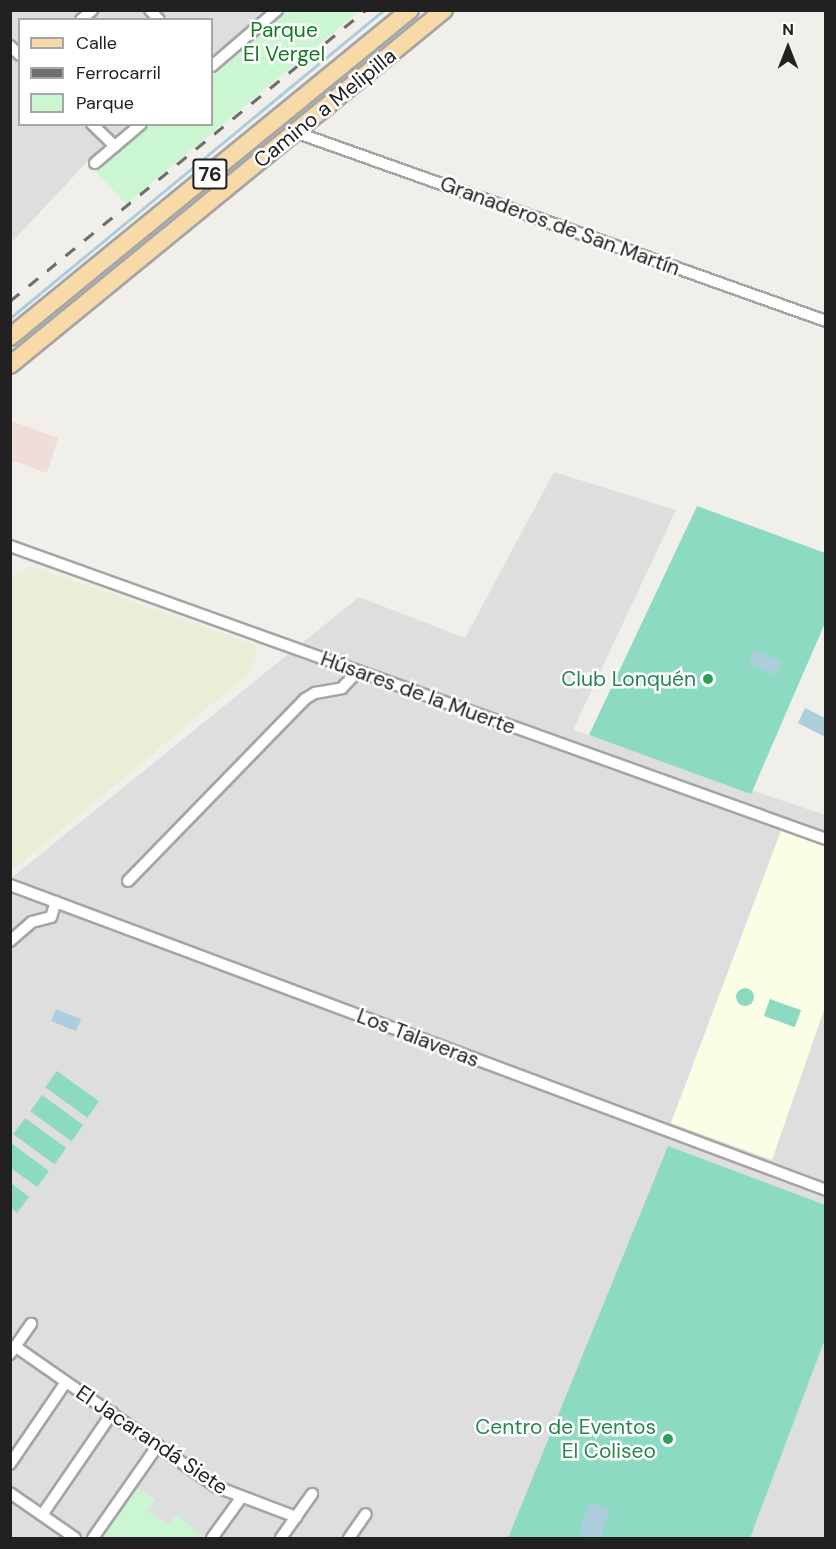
<!DOCTYPE html>
<html>
<head>
<meta charset="utf-8">
<style>
  body { margin:0 }
  #map { position:relative; width:836px; height:1549px; overflow:hidden; background:#f1efe9; font-family:"DM Sans",sans-serif }
  div>[style] { position:absolute }
  .residential>* { inset:0; background:#dfdede }
  .commercial>* { inset:0; background:#f0dcd9 }
  .education>* { inset:0; background:#fcfde5 }
  .farmland>* { inset:0; background:#eaeed6 }
  .park>* { inset:0; background:#caf7d1 }
  .pitch>* { inset:0; background:#8cdac2; transform-origin:0 0 }
  .round { border-radius:50% }
  .water>* { inset:0; background:#accddb; transform-origin:0 0 }
  .stream>* { height:3px; margin:-1.5px; padding:0 1.5px; transform-origin:1.5px; border-radius:1.5px; background:#accddb }
  .roads { filter:drop-shadow(2px 0 #a5a5a5) drop-shadow(-2px 0 #a5a5a5) drop-shadow(0 2px #a5a5a5) drop-shadow(0 -2px #a5a5a5) }
  .street>* { height:10px; margin:-5px; padding:0 5px; transform-origin:5px; border-radius:5px; background:#fff }
  .primary>* { height:16px; margin:-8px; padding:0 8px; transform-origin:8px; border-radius:8px; background:#f7daa8 }
  .rail>* { height:3px; margin-top:-1.5px; transform-origin:0; background:repeating-linear-gradient(90deg,#6f6f6f 0 12px,transparent 0 24px) }
  .dots>* { width:16px; height:16px; translate:-50% -50%; box-sizing:border-box; border:3px solid #fff; border-radius:50% }
  span { translate:-50% -50%; white-space:nowrap; text-align:center; line-height:1.15; -webkit-text-stroke:5px #fff; paint-order:stroke }
  .shield-label span { padding:2px 4px; background:#fff; border:2px solid; border-radius:4px; -webkit-text-stroke-width:0 }
  .shield-label { font-size:20px; color:#212121; font-weight:700 }
  .park-label { font-size:21px; color:#137c23 }
  .street-label { font-size:21px; color:#212121 }
  .leisure-label { font-size:21px; color:#27864d }
  .right { translate:-100% -50%; text-align:right }
  .frame { position:absolute; inset:0; border:12px solid #212121; pointer-events:none }
  .legend { position:absolute; left:18px; top:18px; width:195px; height:108px; box-sizing:border-box; background:#fff; border:2px solid #a6a6a6; margin:0; padding:8px 10px; list-style:none; font-size:18px; color:#212121 }
  .legend li { display:flex; align-items:center; gap:12px; height:30px }
  .legend b { width:30px; border:2px solid #a6a6a6 }
  .north { position:absolute; left:758px; top:18px; width:60px; height:60px; -webkit-text-stroke:4px #fff; paint-order:stroke; rotate:0deg; font-size:16px; font-weight:700; line-height:24px; text-align:center; color:#212121 }
  .north::after { content:''; display:block; margin:auto; width:21px; height:27px; background:#212121; clip-path:polygon(50% 0,100% 100%,50% 72%,0 100%) }
</style>
</head>
<body>
<div id="map">
  <div class="residential">
    <div style="clip-path:polygon(11px 11px,269px 11px,212px 58px,212px 20px,20px 20px,20px 124px,132px 125px,88px 161px,11px 243px)"></div>
    <div style="clip-path:polygon(554px 472px,676px 510px,573px 730px,825px 815px,825px 1538px,11px 1538px,10px 879px,359px 597px,465px 638px)"></div>
  </div>
  <div class="commercial">
    <div style="clip-path:polygon(11px 421px,58px 438px,47px 473px,11px 460px)"></div>
  </div>
  <div class="education">
    <div style="clip-path:polygon(782px 828px,825px 843px,825px 1007px,772px 1160px,671px 1123px)"></div>
  </div>
  <div class="farmland">
    <div style="clip-path:polygon(32px 566px,252px 644px,258px 652px,246px 676px,11px 871px,11px 576px)"></div>
  </div>
  <div class="park">
    <div style="clip-path:polygon(283px 11px,359px 11px,126px 204px,94px 170px,148px 125px,212px 124px,212px 71px)"></div>
    <div style="clip-path:polygon(137px 1489px,155px 1499px,147px 1511px,168px 1525px,176px 1514px,204px 1538px,101px 1538px)"></div>
  </div>
  <div class="pitch">
    <div style="clip-path:polygon(697px 506px,825px 553px,825px 623px,751px 794px,589px 735px)"></div>
    <div class="round" style="left:736px;top:988px;width:18px;height:18px"></div>
    <div style="left:770px;top:999px;width:33px;height:18px;rotate:20deg"></div>
    <div style="left:57px;top:1071px;width:52px;height:20px;rotate:36deg"></div>
    <div style="left:42px;top:1095px;width:51px;height:20px;rotate:36deg"></div>
    <div style="left:25px;top:1118px;width:51px;height:20px;rotate:36deg"></div>
    <div style="clip-path:polygon(11px 1143px,49px 1171px,37px 1187px,11px 1168px)"></div>
    <div style="clip-path:polygon(668px 1146px,825px 1205px,825px 1339px,750px 1538px,508px 1538px)"></div>
    <div style="clip-path:polygon(11px 1183px,29px 1197px,17px 1213px,11px 1208px)"></div>
  </div>
  <div class="water">
    <div style="left:755px;top:649px;width:30px;height:15px;rotate:26deg"></div>
    <div style="clip-path:polygon(805px 708px,825px 718px,825px 737px,798px 723px)"></div>
    <div style="left:56px;top:1009px;width:27px;height:13px;rotate:22deg"></div>
    <div style="left:589px;top:1502px;width:22px;height:34px;rotate:18deg"></div>
  </div>
  <div class="stream">
    <div style="left:10px;top:318px;width:484px;rotate:-39.5deg"></div>
  </div>
  <div class="roads">
    <div class="street">
      <div style="left:150px;top:10px;width:13px;rotate:48deg"></div>
      <div style="left:81px;top:20px;width:15px;rotate:-42deg"></div>
      <div style="left:10px;top:46px;width:13px;rotate:42deg"></div>
      <div style="left:212px;top:66px;width:86px;rotate:-40.7deg"></div>
      <div style="left:92px;top:124px;width:32px;rotate:44deg"></div>
      <div style="left:295px;top:132px;width:564px;rotate:19.59deg"></div>
      <div style="left:95px;top:163px;width:60px;rotate:-40.3deg"></div>
      <div style="left:10px;top:546px;width:867px;rotate:19.75deg"></div>
      <div style="left:128px;top:881px;width:254px;rotate:-45.8deg"></div>
      <div style="left:305px;top:699px;width:12px;rotate:-31deg"></div>
      <div style="left:315px;top:693px;width:27px;rotate:-10deg"></div>
      <div style="left:342px;top:688px;width:23px;rotate:-47deg"></div>
      <div style="left:10px;top:885px;width:871px;rotate:20.49deg"></div>
      <div style="left:10px;top:941px;width:29px;rotate:-41deg"></div>
      <div style="left:32px;top:922px;width:20px;rotate:-15deg"></div>
      <div style="left:51px;top:917px;width:16px;rotate:-72deg"></div>
      <div style="left:16px;top:1347px;width:245px;rotate:34.9deg"></div>
      <div style="left:217px;top:1487px;width:85px;rotate:20.8deg"></div>
      <div style="left:10px;top:1354px;width:37px;rotate:-55deg"></div>
      <div style="left:10px;top:1464px;width:99px;rotate:-55.7deg"></div>
      <div style="left:10px;top:1493px;width:79px;rotate:34.7deg"></div>
      <div style="left:42px;top:1515px;width:124px;rotate:-55.5deg"></div>
      <div style="left:93px;top:1538px;width:113px;rotate:-55deg"></div>
      <div style="left:212px;top:1538px;width:49px;rotate:-54.1deg"></div>
      <div style="left:281px;top:1538px;width:54px;rotate:-54.8deg"></div>
      <div style="left:349px;top:1538px;width:29px;rotate:-55deg"></div>
    </div>
    <div class="primary">
      <div style="left:10px;top:337px;width:517px;rotate:-39.27deg"></div>
      <div style="left:10px;top:365px;width:561px;rotate:-39.28deg"></div>
    </div>
  </div>
  <div class="rail">
    <div style="left:10px;top:301px;width:459px;rotate:-39.3deg"></div>
  </div>
  <div class="dots">
    <div style="left:708px;top:679px;background:#2e9e5b"></div>
    <div style="left:668px;top:1439px;background:#2e9e5b"></div>
  </div>
  <div class="shield-label">
    <span style="left:210px;top:174px">76</span>
  </div>
  <div class="park-label">
    <span style="left:284px;top:42px">Parque<br>El Vergel</span>
  </div>
  <div class="street-label">
    <span style="left:325px;top:108px;rotate:-39deg">Camino a Melipilla</span>
    <span style="left:560px;top:226px;rotate:20deg">Granaderos de San Martín</span>
    <span style="left:418px;top:693px;rotate:20deg">Húsares de la Muerte</span>
    <span style="left:418px;top:1038px;rotate:21deg">Los Talaveras</span>
    <span style="left:152px;top:1440px;rotate:34deg">El Jacarandá Siete</span>
  </div>
  <div class="leisure-label">
    <span class="right" style="left:696px;top:679px">Club Lonquén</span>
    <span class="right" style="left:656px;top:1439px">Centro de Eventos<br>El Coliseo</span>
  </div>
  <div class="frame"></div>
  <ul class="legend">
  <li><b style="height:8px;background:#f7daa8"></b>Calle</li>
  <li><b style="height:8px;background:#6f6f6f"></b>Ferrocarril</li>
  <li><b style="height:16px;background:#caf7d1"></b>Parque</li>
  </ul>
  <div class="north">N</div>
</div>
</body>
</html>
